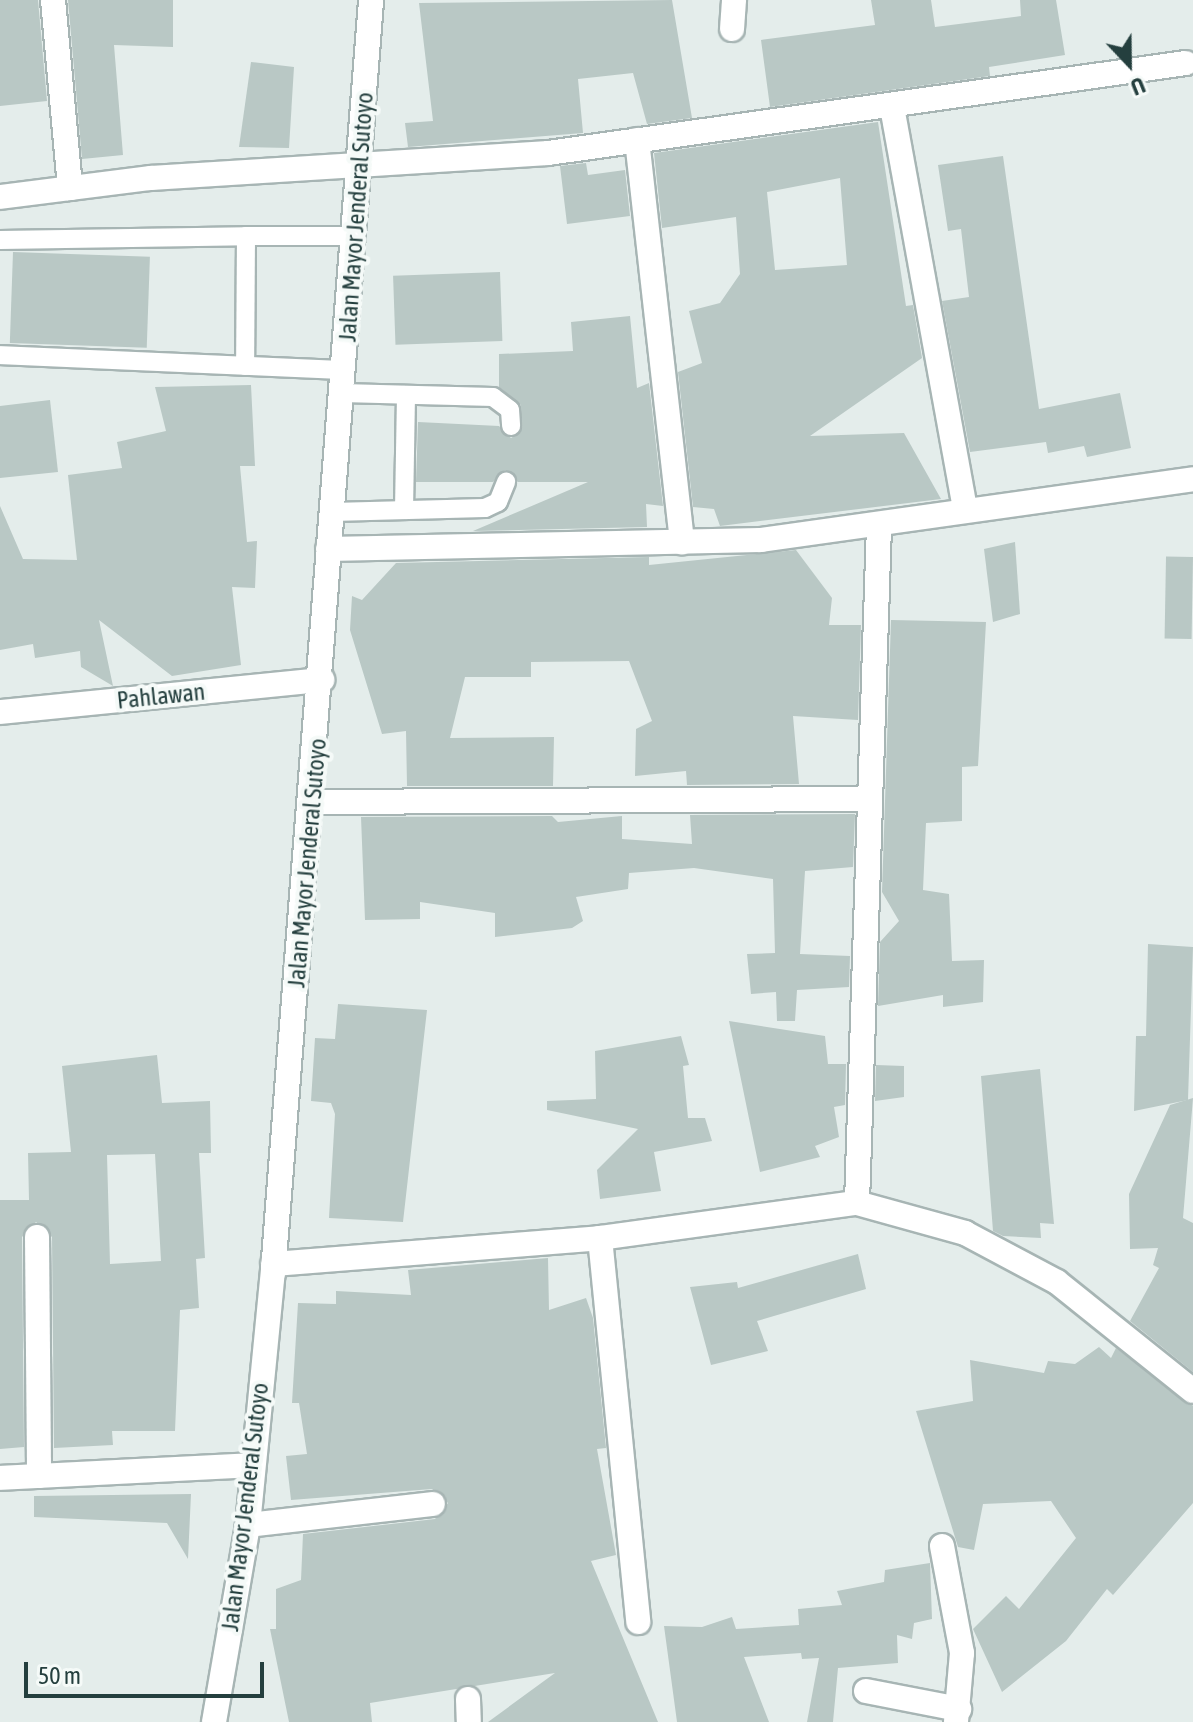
<!DOCTYPE html>
<html>
<head>
<meta charset="utf-8">
<style>
  body { margin:0 }
  #map { position:relative; width:1193px; height:1722px; overflow:hidden; background:#e4edeb; font-family:"Asap Condensed",sans-serif }
  div>[style] { position:absolute }
  .building>* { inset:0; background:#b9c8c5; transform-origin:0 0 }
  .roads { filter:drop-shadow(2px 0 #a7b5b4) drop-shadow(-2px 0 #a7b5b4) drop-shadow(0 2px #a7b5b4) drop-shadow(0 -2px #a7b5b4) }
  .lane>* { height:18px; margin:-9px; padding:0 9px; transform-origin:9px; border-radius:9px; background:#fff }
  .street>* { height:24px; margin:-12px; padding:0 12px; transform-origin:12px; border-radius:12px; background:#fff }
  .secondary>* { height:24px; margin:-12px; padding:0 12px; transform-origin:12px; border-radius:12px; background:#fff }
  span { translate:-50% -50%; white-space:nowrap; text-align:center; line-height:1.15; -webkit-text-stroke:8px #f5faf8; paint-order:stroke }
  .street-label { font-size:24px; color:#243f3e }
  .north { position:absolute; left:1089px; top:24px; width:80px; height:80px; -webkit-text-stroke:6px #f5faf8; paint-order:stroke; rotate:158deg; font-size:22px; font-weight:700; line-height:32px; text-align:center; color:#243f3e }
  .north::after { content:''; display:block; margin:auto; width:28px; height:36px; background:#243f3e; clip-path:polygon(50% 0,100% 100%,50% 72%,0 100%) }
  .scale { position:absolute; left:24px; top:1662px; width:240px; height:36px; box-sizing:border-box; border:4px solid #243f3e; border-top:0; padding-left:10px; font-size:24px; line-height:28px; white-space:nowrap; color:#243f3e; -webkit-text-stroke:6px #f5faf8; paint-order:stroke }
</style>
</head>
<body>
<div id="map">
  <div class="building">
    <div style="clip-path:polygon(0 0,38px 0,47px 101px,0 106px)"></div>
    <div style="clip-path:polygon(68px 0,173px 0,173px 47px,114px 45px,123px 155px,82px 159px)"></div>
    <div style="clip-path:polygon(672px 0,692px 118px,647px 124px,633px 73px,578px 79px,583px 133px,408px 147px,405px 123px,433px 121px,419px 3px)"></div>
    <div style="clip-path:polygon(871px 0,931px 0,935px 27px,1021px 16px,1020px 0,1056px 0,1065px 55px,989px 67px,990px 76px,770px 107px,761px 40px,875px 25px)"></div>
    <div style="clip-path:polygon(251px 62px,294px 67px,289px 148px,239px 147px)"></div>
    <div style="clip-path:polygon(evenodd,878px 122px,906px 306px,913px 305px,922px 358px,810px 436px,904px 433px,941px 499px,720px 526px,714px 509px,693px 507px,678px 372px,702px 363px,689px 311px,720px 303px,740px 274px,736px 217px,662px 228px,654px 153px,878px 122px,840px 178px,847px 265px,775px 270px,767px 192px,840px 178px)"></div>
    <div style="clip-path:polygon(1003px 156px,1039px 409px,1120px 393px,1131px 448px,1087px 457px,1084px 446px,1048px 453px,1046px 442px,970px 452px,942px 301px,969px 297px,961px 229px,948px 231px,938px 165px)"></div>
    <div style="clip-path:polygon(586px 163px,588px 175px,625px 170px,630px 216px,567px 224px,560px 166px)"></div>
    <div style="left:13px;top:252px;width:137px;height:91px;rotate:2deg"></div>
    <div style="left:500px;top:272px;width:69px;height:107px;rotate:88deg"></div>
    <div style="clip-path:polygon(630px 316px,637px 388px,649px 383px,663px 506px,646px 504px,647px 527px,473px 531px,588px 482px,518px 482px,505px 470px,493px 482px,416px 482px,418px 422px,499px 426px,511px 438px,521px 432px,521px 405px,499px 387px,499px 354px,573px 351px,571px 322px)"></div>
    <div style="clip-path:polygon(251px 385px,255px 466px,240px 466px,247px 542px,257px 541px,255px 588px,232px 587px,241px 665px,172px 676px,99px 620px,113px 686px,81px 667px,80px 651px,35px 658px,33px 644px,0 650px,0 506px,23px 559px,77px 560px,68px 475px,122px 468px,117px 442px,166px 431px,155px 387px)"></div>
    <div style="clip-path:polygon(50px 400px,58px 472px,0 478px,0 406px)"></div>
    <div style="clip-path:polygon(1015px 542px,1020px 614px,993px 622px,984px 549px)"></div>
    <div style="clip-path:polygon(796px 550px,832px 598px,829px 625px,861px 625px,858px 720px,793px 716px,799px 784px,687px 785px,686px 771px,635px 776px,636px 729px,652px 721px,629px 661px,531px 662px,531px 677px,465px 677px,450px 738px,554px 737px,553px 786px,407px 786px,406px 731px,382px 734px,350px 630px,352px 596px,362px 600px,396px 563px,649px 557px,649px 565px)"></div>
    <div style="left:1193px;top:557px;width:82px;height:27px;rotate:91deg"></div>
    <div style="clip-path:polygon(891px 620px,986px 622px,978px 766px,962px 767px,962px 821px,926px 823px,923px 890px,949px 894px,952px 961px,984px 960px,983px 1002px,943px 1007px,943px 995px,878px 1006px,880px 942px,899px 921px,882px 892px)"></div>
    <div style="clip-path:polygon(855px 814px,853px 867px,805px 871px,800px 954px,850px 956px,849px 987px,797px 990px,795px 1021px,777px 1021px,776px 992px,751px 994px,747px 954px,775px 953px,773px 879px,694px 868px,629px 873px,628px 889px,576px 897px,583px 921px,572px 928px,495px 937px,495px 913px,420px 902px,420px 919px,365px 920px,361px 817px,552px 816px,558px 822px,622px 816px,622px 839px,692px 844px,690px 815px)"></div>
    <div style="clip-path:polygon(1148px 944px,1193px 947px,1188px 1100px,1134px 1111px,1136px 1036px,1146px 1036px)"></div>
    <div style="clip-path:polygon(338px 1004px,427px 1010px,403px 1222px,329px 1218px,335px 1114px,331px 1103px,311px 1101px,315px 1038px,335px 1039px)"></div>
    <div style="clip-path:polygon(729px 1021px,825px 1036px,828px 1064px,846px 1064px,845px 1105px,834px 1107px,839px 1137px,815px 1146px,820px 1157px,760px 1172px)"></div>
    <div style="clip-path:polygon(681px 1036px,689px 1065px,683px 1066px,688px 1118px,705px 1118px,712px 1141px,654px 1152px,661px 1191px,600px 1199px,597px 1170px,638px 1129px,547px 1110px,547px 1101px,596px 1099px,595px 1051px)"></div>
    <div style="clip-path:polygon(evenodd,157px 1055px,162px 1103px,210px 1101px,211px 1153px,199px 1153px,205px 1258px,196px 1259px,199px 1308px,180px 1310px,175px 1431px,112px 1431px,113px 1445px,54px 1448px,52px 1237px,36px 1222px,22px 1237px,24px 1447px,0 1449px,0 1200px,29px 1200px,28px 1153px,71px 1152px,62px 1066px,157px 1055px,155px 1154px,161px 1261px,110px 1264px,107px 1155px,155px 1154px)"></div>
    <div style="clip-path:polygon(876px 1065px,904px 1066px,904px 1097px,875px 1101px)"></div>
    <div style="clip-path:polygon(1040px 1069px,1054px 1224px,1040px 1223px,1041px 1238px,1003px 1236px,993px 1231px,981px 1076px)"></div>
    <div style="clip-path:polygon(1193px 1098px,1183px 1218px,1193px 1223px,1193px 1372px,1130px 1321px,1159px 1268px,1153px 1265px,1158px 1248px,1130px 1249px,1129px 1194px,1170px 1105px)"></div>
    <div style="clip-path:polygon(858px 1254px,866px 1289px,757px 1321px,768px 1351px,711px 1365px,690px 1287px,737px 1282px,738px 1288px)"></div>
    <div style="clip-path:polygon(548px 1258px,549px 1310px,586px 1298px,593px 1318px,606px 1448px,597px 1449px,616px 1555px,591px 1561px,658px 1722px,488px 1722px,555px 1673px,370px 1703px,372px 1722px,289px 1722px,270px 1629px,276px 1629px,276px 1589px,301px 1580px,303px 1534px,435px 1519px,448px 1503px,432px 1489px,291px 1500px,286px 1456px,307px 1454px,299px 1403px,292px 1403px,298px 1303px,336px 1304px,336px 1291px,411px 1295px,408px 1270px)"></div>
    <div style="clip-path:polygon(1099px 1347px,1111px 1358px,1116px 1348px,1193px 1406px,1193px 1503px,1113px 1595px,1107px 1589px,1066px 1641px,1002px 1692px,973px 1629px,1006px 1596px,1019px 1609px,1076px 1538px,1051px 1501px,983px 1504px,974px 1550px,958px 1547px,916px 1411px,973px 1401px,970px 1360px,1044px 1373px,1048px 1361px,1075px 1364px)"></div>
    <div style="clip-path:polygon(191px 1494px,188px 1559px,167px 1523px,34px 1517px,34px 1496px)"></div>
    <div style="clip-path:polygon(930px 1563px,932px 1619px,914px 1623px,912px 1639px,897px 1635px,898px 1663px,838px 1668px,833px 1722px,807px 1722px,819px 1658px,802px 1659px,801px 1653px,744px 1657px,769px 1722px,677px 1722px,664px 1626px,702px 1627px,732px 1617px,736px 1629px,799px 1625px,798px 1609px,842px 1605px,837px 1591px,884px 1582px,885px 1570px)"></div>
  </div>
  <div class="roads">
    <div class="lane">
      <div style="left:246px;top:236px;width:110px"></div>
      <div style="left:0;top:240px;width:246px;rotate:-0.9deg"></div>
      <div style="left:246px;top:236px;width:130px;rotate:90.4deg"></div>
      <div style="left:0;top:355px;width:344px;rotate:2.5deg"></div>
      <div style="left:342px;top:393px;width:151px;rotate:1.5deg"></div>
      <div style="left:493px;top:397px;width:21px;rotate:37deg"></div>
      <div style="left:510px;top:410px;width:16px;rotate:86deg"></div>
      <div style="left:404px;top:510px;width:115px;rotate:-89deg"></div>
      <div style="left:332px;top:512px;width:153px;rotate:-1.5deg"></div>
      <div style="left:485px;top:508px;width:14px;rotate:-25deg"></div>
      <div style="left:498px;top:502px;width:22px;rotate:-68deg"></div>
    </div>
    <div class="street">
      <div style="left:53px;top:0;width:189px;rotate:84.8deg"></div>
      <div style="left:732px;top:29px;width:29px;rotate:-86deg"></div>
      <div style="left:892px;top:107px;width:410px;rotate:79.7deg"></div>
      <div style="left:637px;top:140px;width:405px;rotate:83.6deg"></div>
      <div style="left:0;top:197px;width:152px;rotate:-7.2deg"></div>
      <div style="left:151px;top:178px;width:398px;rotate:-3.6deg"></div>
      <div style="left:548px;top:153px;width:644px;rotate:-8.03deg"></div>
      <div style="left:328px;top:549px;width:433px;rotate:-1.2deg"></div>
      <div style="left:761px;top:540px;width:436px;rotate:-8deg"></div>
      <div style="left:0;top:712px;width:324px;rotate:-5.7deg"></div>
      <div style="left:312px;top:802px;width:556px;rotate:-0.31deg"></div>
      <div style="left:857px;top:1203px;width:112px;rotate:15.5deg"></div>
      <div style="left:965px;top:1233px;width:104px;rotate:28deg"></div>
      <div style="left:1057px;top:1282px;width:174px;rotate:38.7deg"></div>
      <div style="left:37px;top:1237px;width:239px;rotate:89.5deg"></div>
      <div style="left:600px;top:1238px;width:386px;rotate:84.3deg"></div>
      <div style="left:273px;top:1264px;width:328px;rotate:-4.5deg"></div>
      <div style="left:600px;top:1238px;width:259px;rotate:-7.8deg"></div>
      <div style="left:857px;top:1203px;width:677px;rotate:-88.14deg"></div>
      <div style="left:0;top:1478px;width:253px;rotate:-2.9deg"></div>
      <div style="left:248px;top:1525px;width:186px;rotate:-6.5deg"></div>
      <div style="left:942px;top:1546px;width:109px;rotate:79.4deg"></div>
      <div style="left:962px;top:1653px;width:69px;rotate:95deg"></div>
      <div style="left:866px;top:1691px;width:95px;rotate:11deg"></div>
      <div style="left:468px;top:1699px;width:23px;rotate:88deg"></div>
    </div>
    <div class="secondary">
      <div style="left:214px;top:1722px;width:200px;rotate:-80.2deg"></div>
      <div style="left:248px;top:1525px;width:254px;rotate:-84.4deg"></div>
      <div style="left:273px;top:1272px;width:1276px;rotate:-85.59deg"></div>
    </div>
  </div>
  <div class="street-label">
    <span style="left:356px;top:217px;rotate:-86deg">Jalan Mayor Jenderal Sutoyo</span>
    <span style="left:161px;top:696px;rotate:-6deg">Pahlawan</span>
    <span style="left:307px;top:863px;rotate:-85deg">Jalan Mayor Jenderal Sutoyo</span>
    <span style="left:245px;top:1507px;rotate:-83deg">Jalan Mayor Jenderal Sutoyo</span>
  </div>
  <div class="north">U</div>
  <div class="scale">50 m</div>
</div>
</body>
</html>
